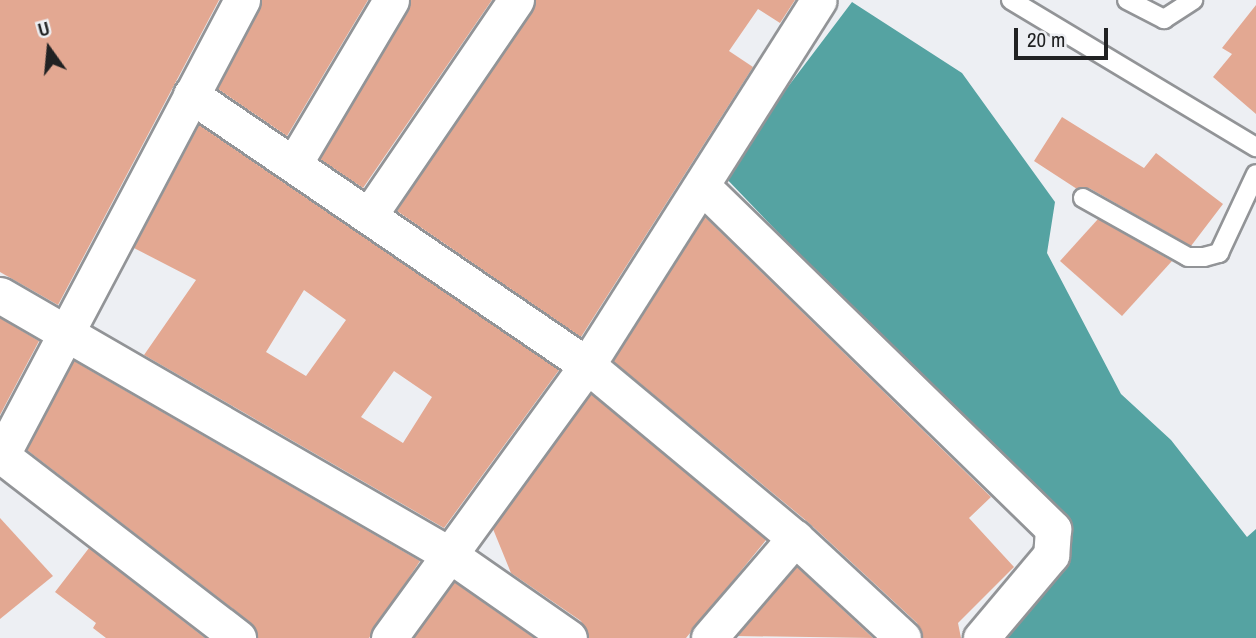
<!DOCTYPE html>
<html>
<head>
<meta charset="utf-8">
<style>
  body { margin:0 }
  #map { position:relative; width:1256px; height:638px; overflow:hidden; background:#edeff3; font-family:"Archivo Narrow",sans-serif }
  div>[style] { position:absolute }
  .water>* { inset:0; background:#55a3a2 }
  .building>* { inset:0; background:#e3a892 }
  .roads { filter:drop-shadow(2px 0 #929497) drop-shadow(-2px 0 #929497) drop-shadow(0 2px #929497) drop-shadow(0 -2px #929497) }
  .lane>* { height:18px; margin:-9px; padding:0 9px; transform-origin:9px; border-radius:9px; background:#fff }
  .street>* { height:35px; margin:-17.5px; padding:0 17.5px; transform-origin:17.5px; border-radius:17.5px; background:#fff }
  span { translate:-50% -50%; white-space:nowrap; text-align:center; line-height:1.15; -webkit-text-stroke:7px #edeff3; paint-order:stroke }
  .north { position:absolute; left:14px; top:14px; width:70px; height:70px; -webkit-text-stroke:5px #edeff3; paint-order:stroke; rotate:345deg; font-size:19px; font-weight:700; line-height:28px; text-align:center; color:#212223 }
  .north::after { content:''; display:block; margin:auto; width:24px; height:32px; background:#212223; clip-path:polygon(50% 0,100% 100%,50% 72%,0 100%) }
  .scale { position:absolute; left:1014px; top:28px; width:94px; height:32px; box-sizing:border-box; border:4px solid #212223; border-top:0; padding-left:9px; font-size:21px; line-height:24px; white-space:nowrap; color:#212223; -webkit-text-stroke:5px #edeff3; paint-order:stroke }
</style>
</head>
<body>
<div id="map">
  <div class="water">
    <div style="clip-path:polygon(852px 2px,962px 73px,1055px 202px,1047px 253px,1121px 394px,1171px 440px,1247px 537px,1256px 529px,1256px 638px,992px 638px,1062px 528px,722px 174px)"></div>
  </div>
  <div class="building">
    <div style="clip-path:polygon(0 0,219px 0,58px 305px,0 272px)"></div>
    <div style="clip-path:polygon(262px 0,368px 0,287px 136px,218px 89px)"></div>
    <div style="clip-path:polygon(411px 0,492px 0,363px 188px,320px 159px)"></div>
    <div style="clip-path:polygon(536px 0,795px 0,780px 23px,758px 9px,729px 51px,753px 67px,581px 337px,397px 211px)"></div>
    <div style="clip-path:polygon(1256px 5px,1256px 114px,1213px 77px,1232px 54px,1222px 48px)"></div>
    <div style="clip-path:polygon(1062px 117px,1144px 168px,1156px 153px,1223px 204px,1191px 246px,1089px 188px,1077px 189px,1034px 161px)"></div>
    <div style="clip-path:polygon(evenodd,199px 125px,559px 370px,444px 528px,144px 355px,196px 280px,134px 248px,199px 125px,304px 290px,346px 320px,306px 376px,266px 352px,304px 290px,199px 125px,394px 371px,432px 397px,403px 443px,361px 417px,394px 371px)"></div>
    <div style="clip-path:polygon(705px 217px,991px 497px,969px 518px,1014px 567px,958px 623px,961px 638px,923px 638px,917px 623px,809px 523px,613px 361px)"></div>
    <div style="clip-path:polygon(1098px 219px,1172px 261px,1122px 316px,1060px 261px)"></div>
    <div style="clip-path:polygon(0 318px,39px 341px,0 415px)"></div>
    <div style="clip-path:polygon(74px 361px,420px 561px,369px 638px,258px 638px,250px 622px,27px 450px)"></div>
    <div style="clip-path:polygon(591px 394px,766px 540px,686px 638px,589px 638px,581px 621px,511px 573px,493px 529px)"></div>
    <div style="clip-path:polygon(0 518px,53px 576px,0 619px)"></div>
    <div style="clip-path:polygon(89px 548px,205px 638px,106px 638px,93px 628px,96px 623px,55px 592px)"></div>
    <div style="clip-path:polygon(797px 567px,873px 638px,737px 636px)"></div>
    <div style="clip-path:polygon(454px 582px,534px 638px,414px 638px)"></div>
  </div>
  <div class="roads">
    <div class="lane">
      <div style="left:1011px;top:0;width:286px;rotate:31deg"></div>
      <div style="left:1127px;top:0;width:42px;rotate:27.2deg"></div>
      <div style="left:1164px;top:19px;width:35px;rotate:-33deg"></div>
      <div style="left:1083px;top:198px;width:120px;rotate:29.3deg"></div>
      <div style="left:1188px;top:257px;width:16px"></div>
      <div style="left:1204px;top:257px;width:16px;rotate:-15deg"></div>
      <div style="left:1219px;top:253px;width:87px;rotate:-64.9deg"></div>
    </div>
    <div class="street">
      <div style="left:191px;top:95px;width:479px;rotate:34.3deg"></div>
      <div style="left:587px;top:365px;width:271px;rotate:39.8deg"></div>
      <div style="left:795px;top:538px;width:147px;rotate:42.8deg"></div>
      <div style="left:295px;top:162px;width:188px;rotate:-59.3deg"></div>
      <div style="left:702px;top:186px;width:491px;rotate:44.3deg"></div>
      <div style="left:1053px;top:529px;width:26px;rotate:94deg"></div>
      <div style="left:1051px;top:555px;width:109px;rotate:130.1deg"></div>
      <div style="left:370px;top:214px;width:259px;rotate:-55.7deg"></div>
      <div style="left:0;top:295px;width:520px;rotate:30.02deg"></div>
      <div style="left:450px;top:555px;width:145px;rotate:34.9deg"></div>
      <div style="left:2px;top:456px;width:298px;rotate:37.6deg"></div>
      <div style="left:0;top:458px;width:518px;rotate:-62.15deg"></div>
      <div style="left:389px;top:638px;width:337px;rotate:-54deg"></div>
      <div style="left:587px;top:365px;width:432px;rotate:-57.6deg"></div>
      <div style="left:709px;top:638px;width:132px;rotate:-49.3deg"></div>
    </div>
  </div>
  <div class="north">U</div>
  <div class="scale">20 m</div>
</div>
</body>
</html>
